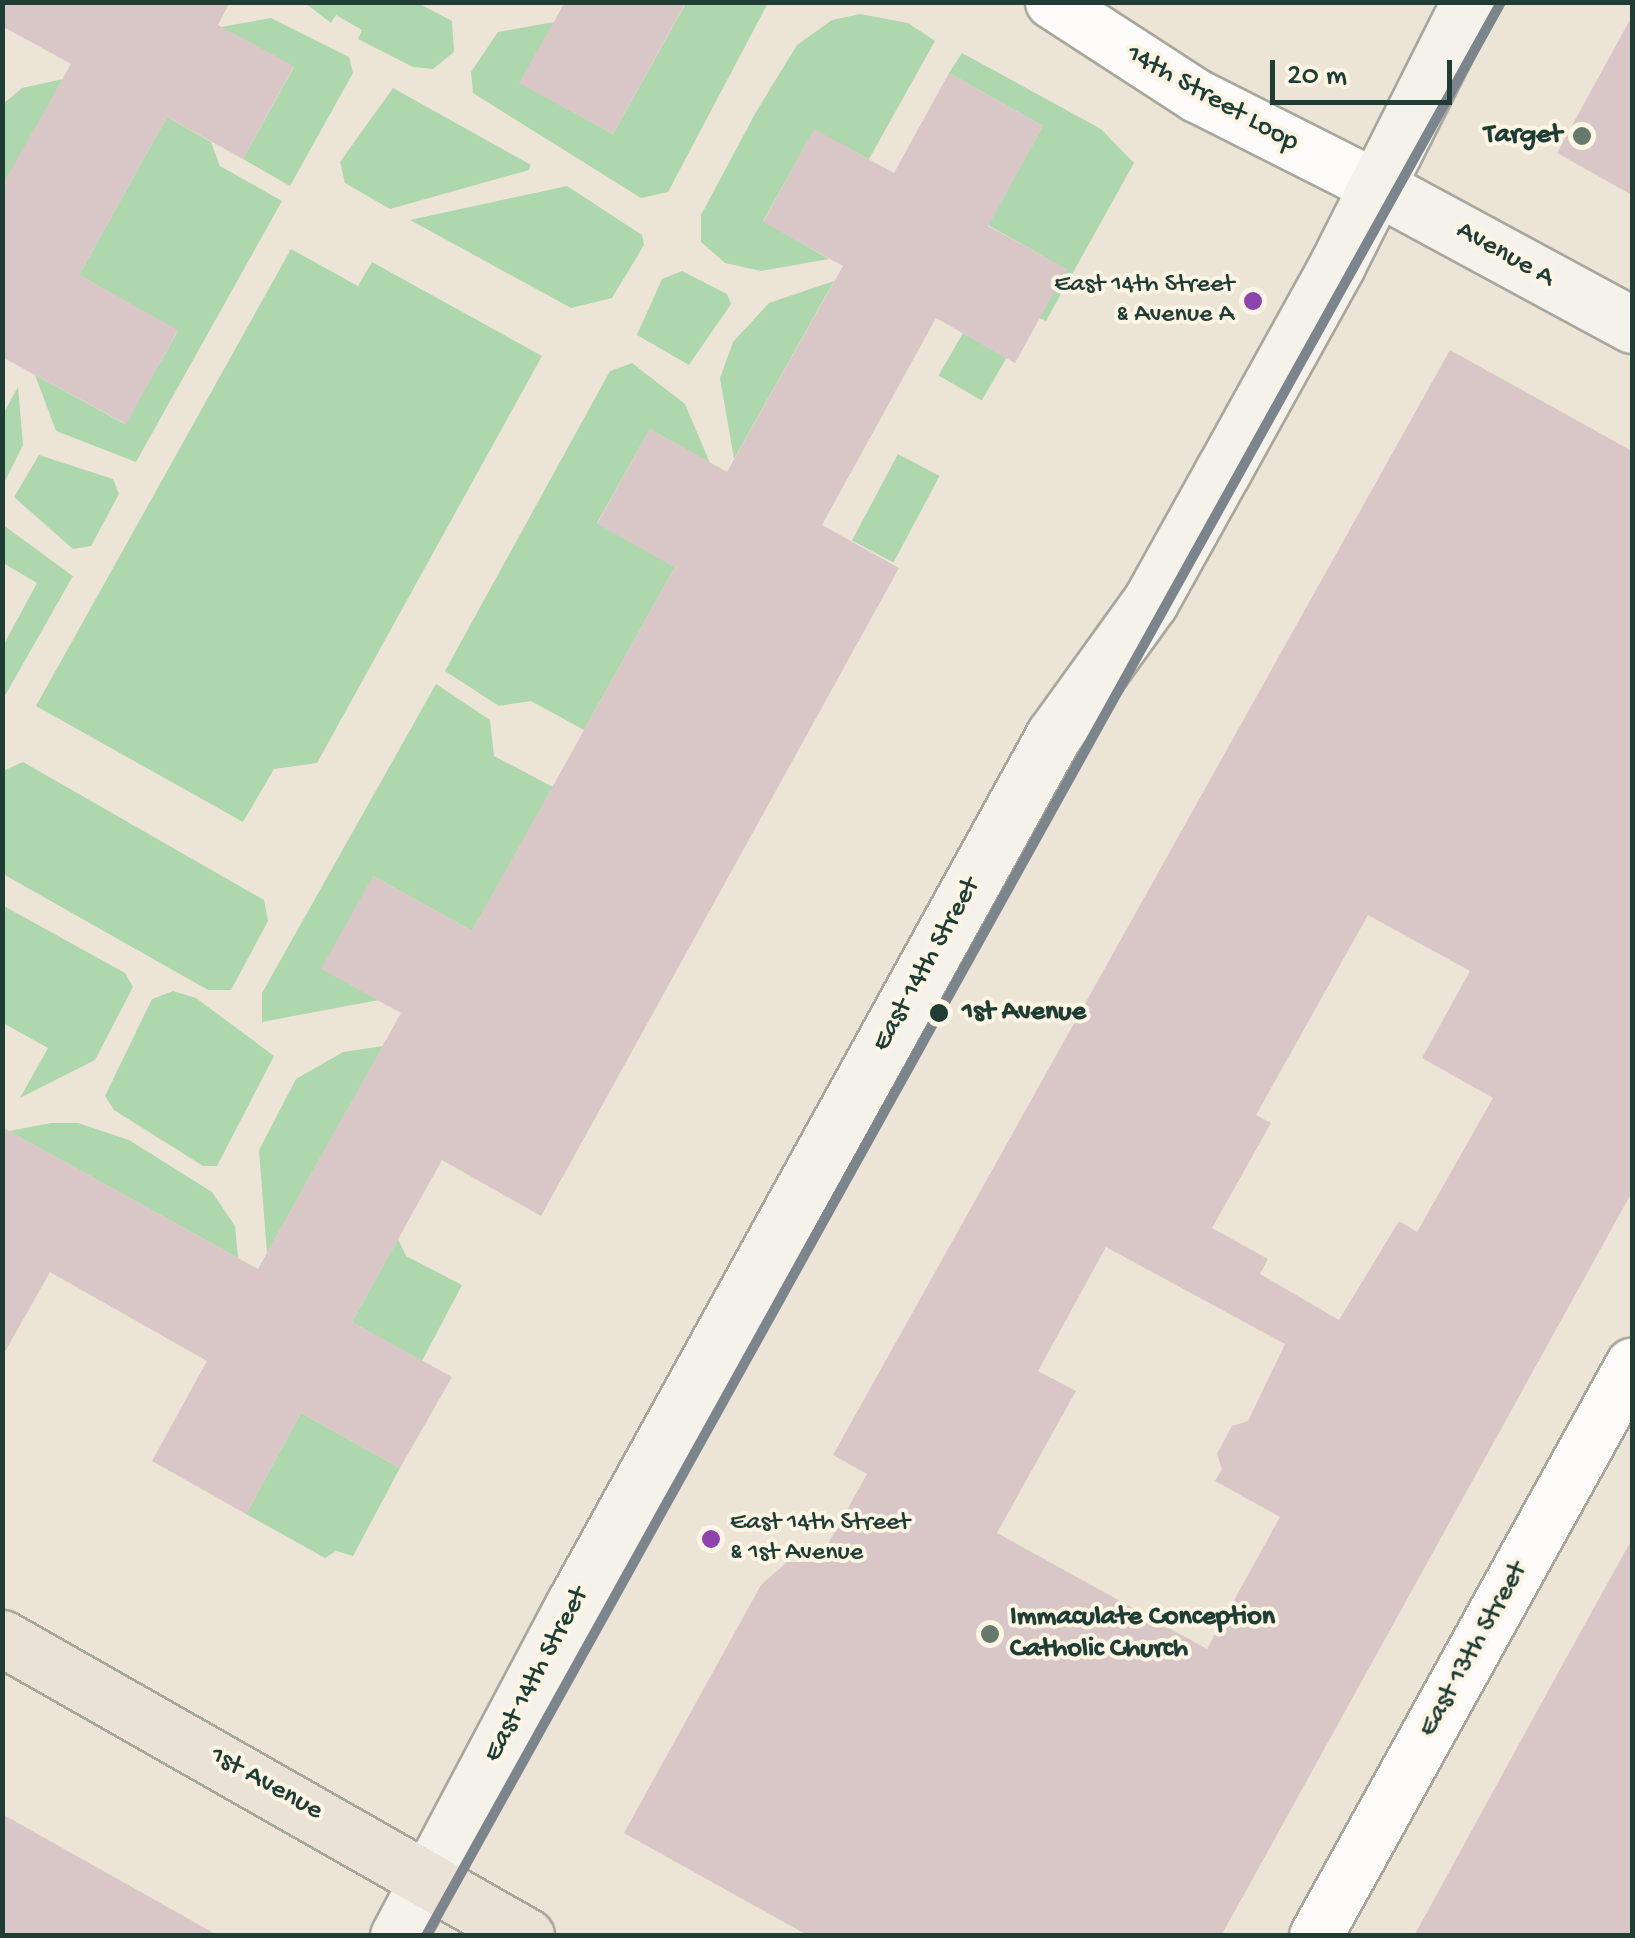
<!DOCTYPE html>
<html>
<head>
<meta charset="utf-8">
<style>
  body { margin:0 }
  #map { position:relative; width:1635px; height:1938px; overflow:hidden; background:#ece5d7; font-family:"Gochi Hand",sans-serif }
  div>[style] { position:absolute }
  .green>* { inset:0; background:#aed7ad; transform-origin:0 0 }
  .building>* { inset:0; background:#d9c6c6 }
  .roads { filter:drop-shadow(2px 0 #a7a79e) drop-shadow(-2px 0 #a7a79e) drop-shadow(0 2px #a7a79e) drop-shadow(0 -2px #a7a79e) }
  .minor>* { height:52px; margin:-26px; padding:0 26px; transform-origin:26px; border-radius:26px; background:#fcfbf9 }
  .secondary>* { height:55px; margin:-27.5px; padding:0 27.5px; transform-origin:27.5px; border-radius:27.5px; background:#f5f2eb }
  .primary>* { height:55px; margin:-27.5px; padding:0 27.5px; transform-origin:27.5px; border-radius:27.5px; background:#ebe2d7 }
  .metro-1>* { height:10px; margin:-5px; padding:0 5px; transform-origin:5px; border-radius:5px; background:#7c858c }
  .dots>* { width:28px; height:28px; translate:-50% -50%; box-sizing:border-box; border:5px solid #fcf5e5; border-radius:50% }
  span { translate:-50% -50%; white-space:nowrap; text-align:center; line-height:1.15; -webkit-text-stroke:8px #fcf5e5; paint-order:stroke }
  .bus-label { font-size:26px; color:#1f3d34 }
  .right { translate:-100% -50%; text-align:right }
  .left { translate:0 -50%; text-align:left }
  .street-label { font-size:28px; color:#1f3d34 }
  .poi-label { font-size:28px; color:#1f3d34; font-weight:700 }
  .stop-label { font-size:28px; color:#1f3d34; font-weight:700 }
  .frame { position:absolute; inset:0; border:5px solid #1f3d34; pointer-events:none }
  .scale { position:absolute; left:1270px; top:60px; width:182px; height:45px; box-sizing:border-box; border:5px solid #1f3d34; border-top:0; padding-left:12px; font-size:30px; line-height:35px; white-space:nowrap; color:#1f3d34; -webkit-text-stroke:8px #fcf5e5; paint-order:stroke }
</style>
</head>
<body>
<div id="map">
  <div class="green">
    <div style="clip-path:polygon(305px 3px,418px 3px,452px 21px,454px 52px,433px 69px,413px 67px,358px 39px,362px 30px,336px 15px,331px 23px)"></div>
    <div style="clip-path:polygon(686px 3px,768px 3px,668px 192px,641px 198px,473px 93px,471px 72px,498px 32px,554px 22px,520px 83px,613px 134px)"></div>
    <div style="clip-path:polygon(860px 14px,908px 23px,935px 41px,869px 159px,814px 130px,763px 221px,829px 259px,761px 271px,725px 263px,701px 242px,701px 215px,756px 112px,797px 45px,832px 20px)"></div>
    <div style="clip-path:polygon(271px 18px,349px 57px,353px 73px,290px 186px,243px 159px,294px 67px,221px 27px)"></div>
    <div style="clip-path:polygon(962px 53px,1101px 129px,1134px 163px,1046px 321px,1039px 318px,1066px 269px,988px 225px,1043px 126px,949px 73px)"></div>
    <div style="clip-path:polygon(63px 79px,3px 186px,3px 104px,22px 88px)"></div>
    <div style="clip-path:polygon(393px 88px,531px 165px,529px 170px,390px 209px,345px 183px,340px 162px)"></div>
    <div style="clip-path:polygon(167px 117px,211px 142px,220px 166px,282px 201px,136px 462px,56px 431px,35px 375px,125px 424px,178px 331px,79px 275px)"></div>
    <div style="clip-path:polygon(567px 186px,642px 235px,644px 245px,612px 298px,571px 308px,410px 220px)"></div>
    <div style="clip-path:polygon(291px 249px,358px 286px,372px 262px,542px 356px,317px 763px,274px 769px,243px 822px,36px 706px)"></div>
    <div style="clip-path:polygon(682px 271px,727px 294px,731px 304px,689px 365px,637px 335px,662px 279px)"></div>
    <div style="clip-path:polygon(834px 281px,734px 459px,720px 378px,733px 342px,769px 303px)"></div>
    <div style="left:963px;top:333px;width:50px;height:49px;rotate:30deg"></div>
    <div style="clip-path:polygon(632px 363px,685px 404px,710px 463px,650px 429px,597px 523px,675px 567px,584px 730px,531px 701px,499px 706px,445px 671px,610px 371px)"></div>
    <div style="clip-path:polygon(18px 387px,23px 445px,3px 485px,3px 414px)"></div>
    <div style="left:898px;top:454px;width:47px;height:98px;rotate:28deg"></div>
    <div style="clip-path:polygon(39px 455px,113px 479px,119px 494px,91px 546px,73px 549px,14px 497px)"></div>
    <div style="clip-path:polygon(3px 525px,73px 576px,3px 699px,3px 646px,37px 583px,3px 563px)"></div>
    <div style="clip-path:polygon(436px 684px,490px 720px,494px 756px,553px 787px,472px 931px,373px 876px,379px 1000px,262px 1022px,262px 993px)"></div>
    <div style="clip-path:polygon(23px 762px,264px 900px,268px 921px,231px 990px,208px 990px,3px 874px,3px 771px)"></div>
    <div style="clip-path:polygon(2px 905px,125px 973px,133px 987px,95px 1060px,20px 1098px,48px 1048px,3px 1023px)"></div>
    <div style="clip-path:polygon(173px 991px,196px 998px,274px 1056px,217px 1166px,203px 1166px,114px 1110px,105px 1096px,152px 999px)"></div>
    <div style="clip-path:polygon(383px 1046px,267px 1253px,259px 1150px,296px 1079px,343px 1052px)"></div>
    <div style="clip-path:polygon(51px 1123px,78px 1123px,129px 1140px,212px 1192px,235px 1226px,238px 1258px,9px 1131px)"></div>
    <div style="clip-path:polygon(398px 1239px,406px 1256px,462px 1285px,422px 1361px,352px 1322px)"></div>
    <div style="clip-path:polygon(301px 1413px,400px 1468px,353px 1556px,336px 1551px,325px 1558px,246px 1514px)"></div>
  </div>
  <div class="building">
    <div style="clip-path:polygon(2px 2px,230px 2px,218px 25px,294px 66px,243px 159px,167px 117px,79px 275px,178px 330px,126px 424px,2px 357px,2px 186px,71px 64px,2px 26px)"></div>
    <div style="clip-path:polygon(565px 2px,686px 2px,613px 134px,519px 83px)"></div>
    <div style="clip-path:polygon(1632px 16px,1632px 195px,1557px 153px)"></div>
    <div style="clip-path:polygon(949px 73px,1043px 126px,988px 226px,1067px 269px,1015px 363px,936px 318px,822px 525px,899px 568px,541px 1216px,442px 1160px,352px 1322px,452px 1377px,400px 1468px,301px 1413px,246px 1514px,152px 1461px,207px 1361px,50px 1272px,2px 1357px,2px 1127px,258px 1269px,401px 1013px,321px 969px,373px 876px,472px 931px,675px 567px,597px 524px,650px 429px,727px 472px,843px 266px,763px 222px,814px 129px,894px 173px)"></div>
    <div style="clip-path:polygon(evenodd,1450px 350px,1632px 451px,1632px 1192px,1221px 1936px,809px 1936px,624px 1833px,761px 1585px,787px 1562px,818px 1562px,867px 1474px,833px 1455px,1450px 350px,1368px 915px,1470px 971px,1422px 1058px,1493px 1098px,1417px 1232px,1399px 1221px,1339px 1320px,1260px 1274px,1268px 1259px,1212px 1228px,1271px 1123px,1256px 1115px,1368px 915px,1450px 350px,1106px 1247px,1285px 1344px,1248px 1421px,1232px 1426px,1217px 1454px,1222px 1469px,1215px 1481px,1280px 1517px,1207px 1649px,997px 1533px,1076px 1391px,1038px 1371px,1106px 1247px)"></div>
    <div style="clip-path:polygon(1632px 1539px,1632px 1936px,1414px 1936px,1559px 1671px)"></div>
    <div style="clip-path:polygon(2px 1814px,219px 1936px,2px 1936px)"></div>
  </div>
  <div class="roads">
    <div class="minor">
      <div style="left:1052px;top:2px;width:173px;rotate:33deg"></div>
      <div style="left:1197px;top:96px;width:202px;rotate:26.8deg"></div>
      <div style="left:1316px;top:1936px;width:653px;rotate:-61.04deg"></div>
    </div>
    <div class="secondary">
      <div style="left:1377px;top:187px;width:290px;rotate:28.4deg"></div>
      <div style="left:398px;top:1936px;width:376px;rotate:-62.1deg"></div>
      <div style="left:574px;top:1604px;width:993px;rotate:-61.09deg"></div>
      <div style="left:1054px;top:735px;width:164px;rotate:-54.2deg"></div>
      <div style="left:1150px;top:602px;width:150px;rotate:-60.9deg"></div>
      <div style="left:1223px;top:471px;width:235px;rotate:-61deg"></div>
      <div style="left:1337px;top:265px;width:294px;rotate:-63.3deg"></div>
    </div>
    <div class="primary">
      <div style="left:2px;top:1638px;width:603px;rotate:29.63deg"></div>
    </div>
  </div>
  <div class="metro-1">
    <div style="left:426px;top:1936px;width:2213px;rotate:-60.93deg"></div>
  </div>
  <div class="dots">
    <div style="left:1582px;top:136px;background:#67786d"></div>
    <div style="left:1253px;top:301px;background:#8e44ad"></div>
    <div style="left:939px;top:1013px;background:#1f3d34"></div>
    <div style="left:711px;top:1539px;background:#8e44ad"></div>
    <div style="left:990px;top:1634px;background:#67786d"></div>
  </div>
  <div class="bus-label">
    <span class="right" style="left:1234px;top:301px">East 14th Street<br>&amp; Avenue A</span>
    <span class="left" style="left:730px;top:1539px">East 14th Street<br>&amp; 1st Avenue</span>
  </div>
  <div class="street-label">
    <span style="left:1212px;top:99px;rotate:29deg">14th Street Loop</span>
    <span style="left:1505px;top:255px;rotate:29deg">Avenue A</span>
    <span style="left:927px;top:965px;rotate:-61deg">East 14th Street</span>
    <span style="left:1474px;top:1650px;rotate:-61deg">East 13th Street</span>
    <span style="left:537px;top:1675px;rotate:-62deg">East 14th Street</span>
    <span style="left:266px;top:1784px;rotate:29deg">1st Avenue</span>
  </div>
  <div class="poi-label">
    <span class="right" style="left:1562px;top:136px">Target</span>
    <span class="left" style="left:1010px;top:1634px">Immaculate Conception<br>Catholic Church</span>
  </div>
  <div class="stop-label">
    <span class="left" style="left:962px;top:1013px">1st Avenue</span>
  </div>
  <div class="frame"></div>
  <div class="scale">20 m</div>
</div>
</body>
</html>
